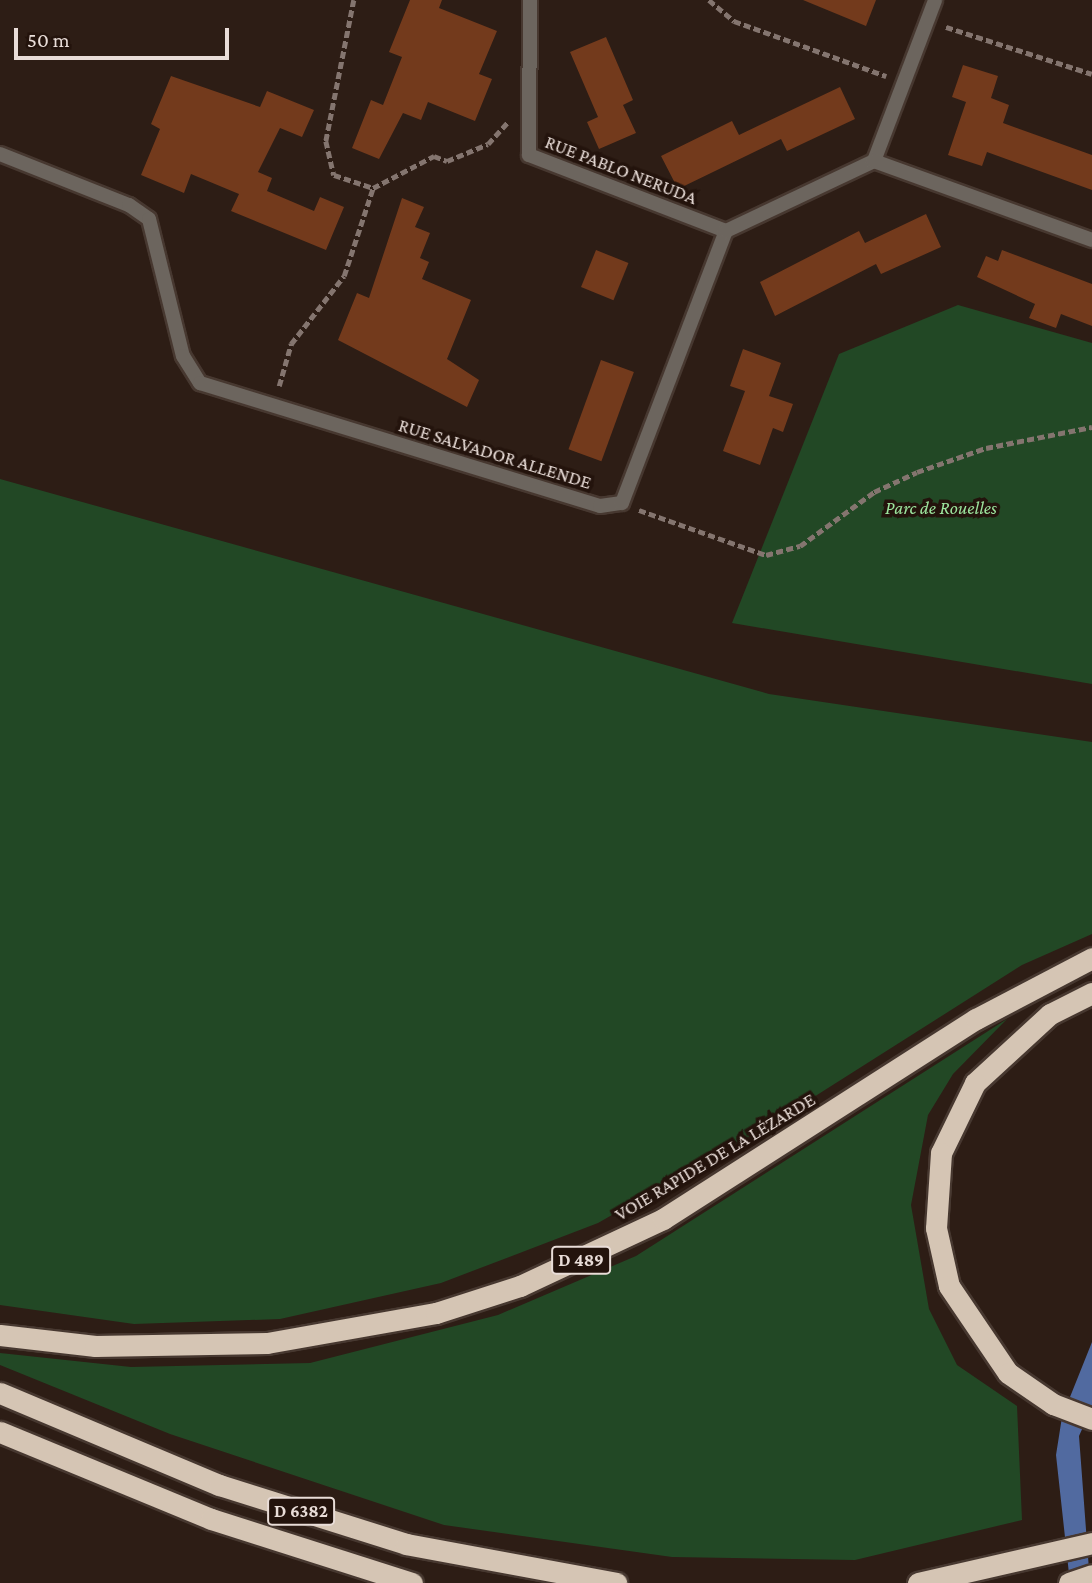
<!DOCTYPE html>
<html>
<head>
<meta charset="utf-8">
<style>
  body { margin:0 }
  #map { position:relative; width:1092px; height:1583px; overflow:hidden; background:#2d1d15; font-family:"Crimson Pro",serif }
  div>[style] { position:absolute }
  .green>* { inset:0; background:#224825 }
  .water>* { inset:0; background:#516aa0 }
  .building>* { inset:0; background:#733a1c; transform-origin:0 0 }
  .path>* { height:4.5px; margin-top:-2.25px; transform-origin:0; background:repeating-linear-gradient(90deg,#84756f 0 7px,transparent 0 10.5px) }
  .roads { filter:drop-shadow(2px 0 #473830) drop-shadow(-2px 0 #473830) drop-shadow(0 2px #473830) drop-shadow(0 -2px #473830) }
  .street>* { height:14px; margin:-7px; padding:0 7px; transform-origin:7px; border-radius:7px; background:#6c655e }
  .highway>* { height:21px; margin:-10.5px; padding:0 10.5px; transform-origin:10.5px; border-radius:10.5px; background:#d5c5b4 }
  span { translate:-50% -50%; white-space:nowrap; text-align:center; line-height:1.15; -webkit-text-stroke:7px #23130c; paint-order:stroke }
  .shield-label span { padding:2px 5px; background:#23130c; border:2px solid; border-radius:5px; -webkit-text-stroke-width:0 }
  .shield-label { font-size:18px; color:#e9ddd8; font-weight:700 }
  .street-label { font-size:19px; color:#e9ddd8 }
  .park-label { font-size:19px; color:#9ce59e; font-style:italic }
  .scale { position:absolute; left:14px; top:28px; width:215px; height:32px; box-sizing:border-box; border:4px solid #e9ddd8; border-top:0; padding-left:9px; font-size:21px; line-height:24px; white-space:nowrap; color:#e9ddd8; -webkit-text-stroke:5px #23130c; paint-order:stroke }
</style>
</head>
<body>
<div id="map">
  <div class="green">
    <div style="clip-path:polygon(958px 305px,1092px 343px,1092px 684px,732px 623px,839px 354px)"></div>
    <div style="clip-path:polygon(0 479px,769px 694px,1092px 742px,1092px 934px,1022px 965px,776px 1121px,598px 1223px,441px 1283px,280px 1319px,134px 1324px,0 1305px)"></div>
    <div style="clip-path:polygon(1007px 1019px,953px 1074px,928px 1115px,911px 1205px,929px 1309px,957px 1365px,1017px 1406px,1022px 1520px,855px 1560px,672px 1557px,444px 1525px,170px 1434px,0 1365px,0 1353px,131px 1367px,310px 1363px,498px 1315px,636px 1256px)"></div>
  </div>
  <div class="water">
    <div style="clip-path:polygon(1092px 1342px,1092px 1407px,1079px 1436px,1090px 1583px,1070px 1583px,1056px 1455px,1062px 1417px)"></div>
  </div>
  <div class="building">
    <div style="clip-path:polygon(410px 0,442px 0,439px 8px,497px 31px,479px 74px,492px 79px,475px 121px,428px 102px,421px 120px,403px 113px,379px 159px,352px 148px,371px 100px,383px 105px,402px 57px,389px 52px)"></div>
    <div style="clip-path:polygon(803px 0,876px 0,866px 26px)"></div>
    <div style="clip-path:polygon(606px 37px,633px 100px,623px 105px,636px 133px,599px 149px,587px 122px,598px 117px,570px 52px)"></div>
    <div style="clip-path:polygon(963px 65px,998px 76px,991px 98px,1009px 105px,1003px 123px,1092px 155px,1092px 190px,987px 152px,982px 166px,948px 155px,966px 102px,952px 97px)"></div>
    <div style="clip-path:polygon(171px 76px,260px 107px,267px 91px,314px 110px,302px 137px,280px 128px,258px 172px,272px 178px,267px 191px,314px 211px,320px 197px,344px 207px,326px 250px,231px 211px,239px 194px,191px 174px,184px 193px,141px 175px,160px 129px,151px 124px)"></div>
    <div style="clip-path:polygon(840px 87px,855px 119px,787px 151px,781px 139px,678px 189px,661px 156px,732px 121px,739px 135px)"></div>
    <div style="clip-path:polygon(402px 198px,424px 207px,415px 227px,430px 233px,420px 258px,429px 262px,422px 279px,471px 300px,447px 359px,479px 380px,467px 407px,338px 340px,357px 293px,369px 298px)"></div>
    <div style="clip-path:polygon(926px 214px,941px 247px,881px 274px,876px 264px,775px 316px,760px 282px,859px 231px,865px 243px)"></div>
    <div style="left:596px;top:250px;width:35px;height:40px;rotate:22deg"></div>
    <div style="clip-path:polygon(1002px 250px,1092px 284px,1092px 326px,1061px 314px,1056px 328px,1029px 318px,1035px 304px,977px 277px,986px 256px,998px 261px)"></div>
    <div style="clip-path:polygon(743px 349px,781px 363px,769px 396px,793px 404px,783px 432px,773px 428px,760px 465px,723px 451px,745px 391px,730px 386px)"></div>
    <div style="left:601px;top:360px;width:35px;height:95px;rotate:20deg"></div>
  </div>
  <div class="path">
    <div style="left:354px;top:0;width:144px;rotate:101.2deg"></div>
    <div style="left:326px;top:141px;width:35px;rotate:77deg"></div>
    <div style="left:334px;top:175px;width:41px;rotate:18.4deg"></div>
    <div style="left:709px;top:0;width:33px;rotate:40deg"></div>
    <div style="left:734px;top:21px;width:162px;rotate:19.9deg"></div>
    <div style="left:946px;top:27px;width:153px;rotate:17.8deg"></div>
    <div style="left:279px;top:386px;width:44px;rotate:-74.1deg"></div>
    <div style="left:291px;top:344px;width:86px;rotate:-52.1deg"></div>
    <div style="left:344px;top:276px;width:93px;rotate:-71.8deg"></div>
    <div style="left:373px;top:188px;width:69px;rotate:-27.7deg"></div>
    <div style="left:434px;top:156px;width:14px;rotate:21deg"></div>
    <div style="left:447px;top:161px;width:44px;rotate:-22.5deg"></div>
    <div style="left:488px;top:144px;width:30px;rotate:-48deg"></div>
    <div style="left:639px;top:510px;width:135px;rotate:19.5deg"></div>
    <div style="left:766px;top:555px;width:35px;rotate:-15deg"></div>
    <div style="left:800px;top:546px;width:92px;rotate:-36.1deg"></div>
    <div style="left:874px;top:492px;width:47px;rotate:-24.9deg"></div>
    <div style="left:917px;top:472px;width:73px;rotate:-19.2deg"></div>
    <div style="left:986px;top:448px;width:108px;rotate:-11.2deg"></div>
  </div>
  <div class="roads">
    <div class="street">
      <div style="left:530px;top:0;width:155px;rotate:90.4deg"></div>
      <div style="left:529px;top:155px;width:211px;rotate:21.1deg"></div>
      <div style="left:0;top:154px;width:139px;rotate:21.6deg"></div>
      <div style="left:129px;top:205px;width:24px;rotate:35deg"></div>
      <div style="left:149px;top:219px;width:141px;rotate:76.1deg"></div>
      <div style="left:183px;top:356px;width:32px;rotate:58deg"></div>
      <div style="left:200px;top:383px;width:418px;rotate:17.1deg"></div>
      <div style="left:600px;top:506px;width:22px;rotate:-8deg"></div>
      <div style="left:622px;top:503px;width:291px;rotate:-69.1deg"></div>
      <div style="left:726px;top:231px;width:164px;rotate:-25.3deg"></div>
      <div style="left:874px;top:161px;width:172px;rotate:-69.2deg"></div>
      <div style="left:874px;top:161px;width:232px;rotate:19.9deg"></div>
    </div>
    <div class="highway">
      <div style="left:1092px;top:993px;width:47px;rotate:153.4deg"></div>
      <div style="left:1050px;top:1014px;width:102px;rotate:137.4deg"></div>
      <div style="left:975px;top:1083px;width:78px;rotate:115.9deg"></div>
      <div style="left:941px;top:1153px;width:75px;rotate:93.8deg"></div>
      <div style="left:936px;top:1228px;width:59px;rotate:77.4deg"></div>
      <div style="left:949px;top:1286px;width:105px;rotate:55.9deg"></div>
      <div style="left:1008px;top:1373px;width:55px;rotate:34.6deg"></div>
      <div style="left:1053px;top:1404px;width:42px;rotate:21deg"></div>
      <div style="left:0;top:1335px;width:96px;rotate:6.6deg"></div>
      <div style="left:95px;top:1346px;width:172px;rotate:-1deg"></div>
      <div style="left:267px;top:1343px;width:172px;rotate:-10.1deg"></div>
      <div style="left:436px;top:1313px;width:88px;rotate:-17.8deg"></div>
      <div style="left:520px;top:1286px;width:158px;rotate:-25.1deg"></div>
      <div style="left:663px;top:1219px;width:371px;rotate:-32.6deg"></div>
      <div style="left:976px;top:1019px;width:131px;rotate:-27.7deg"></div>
      <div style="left:0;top:1393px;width:238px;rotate:22.8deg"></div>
      <div style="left:219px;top:1485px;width:196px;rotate:17.5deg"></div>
      <div style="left:406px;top:1544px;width:214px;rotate:10.5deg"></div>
      <div style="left:0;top:1432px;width:228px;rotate:22.4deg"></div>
      <div style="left:211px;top:1519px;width:211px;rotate:17.7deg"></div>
      <div style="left:918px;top:1583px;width:179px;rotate:-12.9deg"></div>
      <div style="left:1069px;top:1583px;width:24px;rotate:-19deg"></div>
    </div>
  </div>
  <div class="shield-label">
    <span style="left:581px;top:1260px">D 489</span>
    <span style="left:301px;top:1511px">D 6382</span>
  </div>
  <div class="street-label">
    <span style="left:621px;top:170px;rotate:21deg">RUE PABLO NERUDA</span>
    <span style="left:495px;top:454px;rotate:17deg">RUE SALVADOR ALLENDE</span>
    <span style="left:715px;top:1157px;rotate:-31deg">VOIE RAPIDE DE LA LÉZARDE</span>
  </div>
  <div class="park-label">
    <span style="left:941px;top:508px">Parc de Rouelles</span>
  </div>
  <div class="scale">50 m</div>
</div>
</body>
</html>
